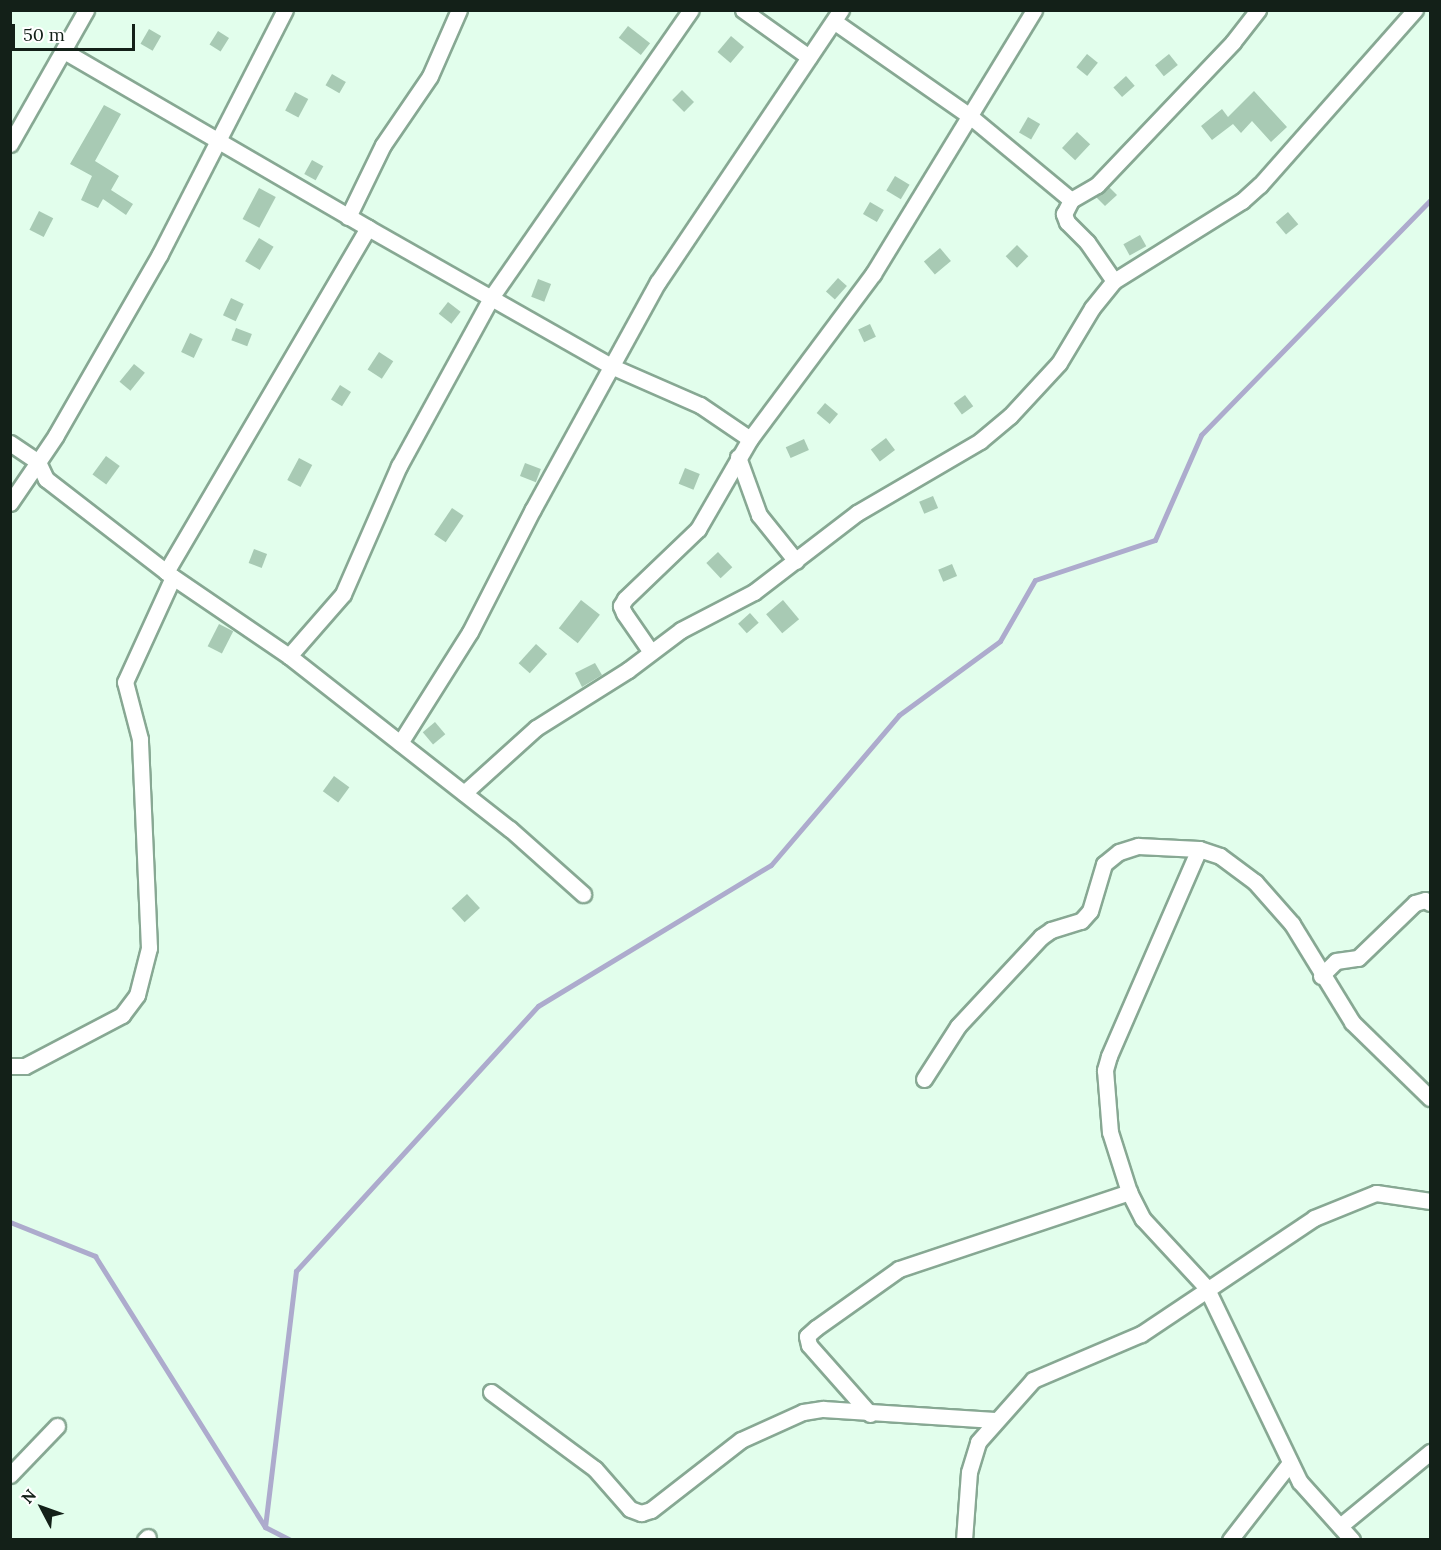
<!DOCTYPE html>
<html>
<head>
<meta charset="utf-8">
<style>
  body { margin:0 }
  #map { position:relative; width:1441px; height:1550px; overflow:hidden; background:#e2feec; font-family:Lora,serif }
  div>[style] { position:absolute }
  .stream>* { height:5px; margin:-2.5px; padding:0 2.5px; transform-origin:2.5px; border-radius:2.5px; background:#adabcd }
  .building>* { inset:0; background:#a8cab4; transform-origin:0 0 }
  .roads { filter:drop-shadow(2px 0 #87a893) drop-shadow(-2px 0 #87a893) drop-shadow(0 2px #87a893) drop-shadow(0 -2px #87a893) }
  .street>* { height:15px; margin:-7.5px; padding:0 7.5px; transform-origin:7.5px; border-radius:7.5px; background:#fff }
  span { translate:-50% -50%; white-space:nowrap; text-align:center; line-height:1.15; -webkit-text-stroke:5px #fff; paint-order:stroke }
  .frame { position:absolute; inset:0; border:12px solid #132018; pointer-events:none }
  .north { position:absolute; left:12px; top:1478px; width:60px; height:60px; -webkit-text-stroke:4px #fff; paint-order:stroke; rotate:311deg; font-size:16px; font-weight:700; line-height:24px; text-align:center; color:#132018 }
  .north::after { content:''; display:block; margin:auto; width:21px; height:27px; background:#132018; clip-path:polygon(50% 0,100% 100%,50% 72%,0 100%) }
  .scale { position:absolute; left:12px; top:24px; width:123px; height:27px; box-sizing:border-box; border:3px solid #132018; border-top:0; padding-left:8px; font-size:18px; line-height:21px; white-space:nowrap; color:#132018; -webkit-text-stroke:4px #fff; paint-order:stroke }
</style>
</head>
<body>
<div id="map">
  <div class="stream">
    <div style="left:10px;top:1222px;width:92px;rotate:21.8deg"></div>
    <div style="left:95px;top:1256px;width:320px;rotate:57.9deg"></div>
    <div style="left:265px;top:1527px;width:28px;rotate:27deg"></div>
    <div style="left:265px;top:1527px;width:258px;rotate:-83.1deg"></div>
    <div style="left:296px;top:1271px;width:359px;rotate:-47.6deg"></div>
    <div style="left:538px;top:1006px;width:272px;rotate:-31.2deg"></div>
    <div style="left:771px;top:865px;width:197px;rotate:-49.5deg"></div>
    <div style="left:899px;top:715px;width:125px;rotate:-36.2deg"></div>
    <div style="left:1000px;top:641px;width:70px;rotate:-60.2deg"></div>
    <div style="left:1035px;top:580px;width:126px;rotate:-18.4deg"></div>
    <div style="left:1155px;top:540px;width:115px;rotate:-66.3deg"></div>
    <div style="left:1201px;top:435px;width:328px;rotate:-45.7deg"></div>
  </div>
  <div class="building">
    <div style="left:628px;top:26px;width:28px;height:15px;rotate:38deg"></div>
    <div style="left:149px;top:29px;width:14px;height:17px;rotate:30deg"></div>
    <div style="left:218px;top:31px;width:13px;height:16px;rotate:32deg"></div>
    <div style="left:731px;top:36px;width:17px;height:21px;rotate:40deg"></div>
    <div style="left:1087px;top:54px;width:14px;height:17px;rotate:39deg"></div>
    <div style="left:1169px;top:54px;width:14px;height:18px;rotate:51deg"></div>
    <div style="left:332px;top:74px;width:16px;height:13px;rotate:30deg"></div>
    <div style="left:1126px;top:76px;width:13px;height:17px;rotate:48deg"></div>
    <div style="left:682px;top:90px;width:17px;height:14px;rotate:45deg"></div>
    <div style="clip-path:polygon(1254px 91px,1287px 127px,1271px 142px,1252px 121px,1241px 133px,1233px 124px,1212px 140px,1201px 126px,1222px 109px,1228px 117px)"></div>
    <div style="left:295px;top:92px;width:15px;height:21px;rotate:28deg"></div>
    <div style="clip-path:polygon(104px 105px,121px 114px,95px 161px,119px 176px,111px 190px,133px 204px,126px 215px,103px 199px,98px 208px,81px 200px,92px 176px,70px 164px)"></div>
    <div style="left:1028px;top:117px;width:14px;height:18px;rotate:30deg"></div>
    <div style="left:1077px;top:132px;width:18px;height:22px;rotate:43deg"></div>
    <div style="left:312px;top:160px;width:13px;height:16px;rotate:29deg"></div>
    <div style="left:895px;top:176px;width:17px;height:17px;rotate:31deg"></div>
    <div style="clip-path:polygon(1109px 187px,1117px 195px,1105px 206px,1096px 197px)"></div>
    <div style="left:259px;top:188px;width:19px;height:35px;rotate:28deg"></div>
    <div style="left:870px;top:202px;width:16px;height:14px;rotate:30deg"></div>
    <div style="left:39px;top:211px;width:16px;height:21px;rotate:27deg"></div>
    <div style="left:1288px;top:212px;width:16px;height:16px;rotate:50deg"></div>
    <div style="left:1140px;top:235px;width:13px;height:19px;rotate:61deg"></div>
    <div style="left:259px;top:238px;width:17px;height:27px;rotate:31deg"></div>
    <div style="left:1017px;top:245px;width:16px;height:16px;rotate:45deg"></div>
    <div style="left:940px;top:248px;width:17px;height:21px;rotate:50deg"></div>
    <div style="left:838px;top:278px;width:12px;height:18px;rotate:42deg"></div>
    <div style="left:538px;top:279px;width:14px;height:19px;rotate:21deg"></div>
    <div style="left:231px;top:298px;width:14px;height:19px;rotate:25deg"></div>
    <div style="left:448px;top:302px;width:16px;height:15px;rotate:38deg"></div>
    <div style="left:870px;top:324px;width:14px;height:13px;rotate:65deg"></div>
    <div style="left:236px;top:328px;width:17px;height:13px;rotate:21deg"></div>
    <div style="left:190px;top:333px;width:14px;height:21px;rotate:25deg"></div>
    <div style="left:379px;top:352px;width:17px;height:21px;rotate:33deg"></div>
    <div style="left:134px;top:364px;width:14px;height:23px;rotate:39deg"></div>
    <div style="left:340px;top:385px;width:13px;height:17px;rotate:32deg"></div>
    <div style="left:965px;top:395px;width:14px;height:14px;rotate:54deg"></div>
    <div style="left:825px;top:403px;width:17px;height:13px;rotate:40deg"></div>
    <div style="left:886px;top:438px;width:15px;height:19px;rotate:53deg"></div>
    <div style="left:804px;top:439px;width:12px;height:20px;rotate:66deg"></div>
    <div style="left:106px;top:456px;width:17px;height:23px;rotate:36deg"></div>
    <div style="left:299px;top:458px;width:15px;height:25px;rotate:28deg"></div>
    <div style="left:525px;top:463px;width:17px;height:14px;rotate:21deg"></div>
    <div style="left:685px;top:468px;width:16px;height:17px;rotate:22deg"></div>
    <div style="left:933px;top:496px;width:13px;height:15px;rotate:67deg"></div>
    <div style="left:452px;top:508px;width:14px;height:32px;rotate:34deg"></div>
    <div style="left:254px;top:549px;width:14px;height:15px;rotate:21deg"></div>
    <div style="left:718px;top:552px;width:21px;height:16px;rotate:47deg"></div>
    <div style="left:952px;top:564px;width:13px;height:15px;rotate:67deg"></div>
    <div style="left:581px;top:600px;width:24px;height:36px;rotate:38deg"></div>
    <div style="left:783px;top:600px;width:25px;height:22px;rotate:50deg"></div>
    <div style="left:750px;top:613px;width:13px;height:16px;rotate:48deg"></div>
    <div style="left:219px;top:624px;width:16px;height:25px;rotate:27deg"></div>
    <div style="left:536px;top:644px;width:15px;height:26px;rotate:42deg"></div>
    <div style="clip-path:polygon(595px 663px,602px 675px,582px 687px,575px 673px)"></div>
    <div style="left:435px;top:722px;width:16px;height:16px;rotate:50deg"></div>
    <div style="left:334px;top:776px;width:19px;height:19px;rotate:36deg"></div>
    <div style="left:467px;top:894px;width:19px;height:21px;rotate:47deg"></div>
  </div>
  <div class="roads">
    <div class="street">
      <div style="left:743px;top:10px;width:81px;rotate:35.5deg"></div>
      <div style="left:835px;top:22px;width:166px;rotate:34.9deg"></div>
      <div style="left:971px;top:117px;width:130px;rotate:39.7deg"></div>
      <div style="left:64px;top:51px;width:352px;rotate:30.2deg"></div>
      <div style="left:368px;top:228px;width:282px;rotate:29.6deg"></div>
      <div style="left:613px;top:367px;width:95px;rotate:23.6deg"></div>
      <div style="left:700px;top:405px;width:60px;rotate:34.2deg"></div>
      <div style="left:10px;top:144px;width:154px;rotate:-60.4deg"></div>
      <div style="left:348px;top:217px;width:80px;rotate:-64.1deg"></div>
      <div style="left:383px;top:145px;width:83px;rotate:-55.7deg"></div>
      <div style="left:430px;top:76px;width:72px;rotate:-66.3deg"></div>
      <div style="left:1114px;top:281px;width:47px;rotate:-124.7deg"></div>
      <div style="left:1087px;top:242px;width:28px;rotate:-135deg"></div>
      <div style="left:1067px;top:222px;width:9px;rotate:-111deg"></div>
      <div style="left:1064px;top:214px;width:16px;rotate:-63deg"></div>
      <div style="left:1071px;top:200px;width:30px;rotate:-30deg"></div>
      <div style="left:1097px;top:185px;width:197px;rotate:-46.4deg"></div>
      <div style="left:1233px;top:42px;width:41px;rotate:-52deg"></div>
      <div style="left:10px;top:443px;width:34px;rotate:34deg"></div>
      <div style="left:38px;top:462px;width:32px;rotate:-56deg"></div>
      <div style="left:56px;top:435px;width:209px;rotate:-60.1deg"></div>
      <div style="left:160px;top:254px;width:274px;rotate:-62.9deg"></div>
      <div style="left:738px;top:457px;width:62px;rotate:70.1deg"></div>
      <div style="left:759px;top:515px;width:59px;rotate:51.2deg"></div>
      <div style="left:38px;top:462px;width:19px;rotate:65deg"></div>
      <div style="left:46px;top:479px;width:160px;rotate:37.7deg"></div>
      <div style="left:173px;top:577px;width:140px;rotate:34.3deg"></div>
      <div style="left:289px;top:656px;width:281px;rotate:38.1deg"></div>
      <div style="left:510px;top:829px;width:98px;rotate:41.7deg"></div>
      <div style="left:10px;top:503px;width:50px;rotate:-55.7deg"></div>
      <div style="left:166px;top:572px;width:399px;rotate:-59.6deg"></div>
      <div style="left:651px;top:652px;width:47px;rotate:-124.7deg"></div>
      <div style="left:624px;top:613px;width:8px;rotate:-113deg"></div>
      <div style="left:621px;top:606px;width:8px;rotate:-60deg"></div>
      <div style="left:625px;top:599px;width:101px;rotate:-43.8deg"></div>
      <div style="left:698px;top:529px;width:104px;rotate:-60deg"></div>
      <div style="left:750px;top:439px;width:206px;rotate:-53.3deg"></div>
      <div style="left:873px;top:274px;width:309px;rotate:-58.6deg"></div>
      <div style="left:289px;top:656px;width:82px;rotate:-48.9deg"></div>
      <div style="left:343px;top:594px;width:140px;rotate:-66.4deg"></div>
      <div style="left:399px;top:466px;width:194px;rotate:-61.3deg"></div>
      <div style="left:492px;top:296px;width:348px;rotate:-55.2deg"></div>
      <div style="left:400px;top:743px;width:131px;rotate:-57.8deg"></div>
      <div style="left:470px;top:632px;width:138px;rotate:-62.9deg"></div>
      <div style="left:533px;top:509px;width:259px;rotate:-61.2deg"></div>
      <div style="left:658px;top:282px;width:328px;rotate:-56.1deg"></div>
      <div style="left:464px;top:793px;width:97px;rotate:-42.1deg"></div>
      <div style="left:536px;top:728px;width:109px;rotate:-32.2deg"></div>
      <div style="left:628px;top:670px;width:66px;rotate:-37deg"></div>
      <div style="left:681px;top:630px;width:82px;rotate:-27.5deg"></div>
      <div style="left:754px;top:592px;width:130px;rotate:-37.5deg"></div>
      <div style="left:857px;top:513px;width:143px;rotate:-30.3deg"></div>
      <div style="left:980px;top:441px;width:39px;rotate:-40deg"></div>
      <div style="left:1010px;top:416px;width:72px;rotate:-47.2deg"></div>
      <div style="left:1059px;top:363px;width:64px;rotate:-59deg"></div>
      <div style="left:1092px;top:308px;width:35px;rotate:-51deg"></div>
      <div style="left:1114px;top:281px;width:151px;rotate:-32deg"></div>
      <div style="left:1242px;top:201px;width:24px;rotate:-42deg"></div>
      <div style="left:1260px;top:185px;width:234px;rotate:-48.5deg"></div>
      <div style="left:1199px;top:849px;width:226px;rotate:113.5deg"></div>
      <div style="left:1109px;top:1056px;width:15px;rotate:106deg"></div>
      <div style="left:1105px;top:1070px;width:62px;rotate:85.4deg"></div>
      <div style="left:1110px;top:1132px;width:63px;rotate:72.4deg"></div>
      <div style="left:1129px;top:1192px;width:30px;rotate:63deg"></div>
      <div style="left:1143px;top:1219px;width:93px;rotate:47.2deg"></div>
      <div style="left:1206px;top:1287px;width:216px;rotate:64.3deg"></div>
      <div style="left:1300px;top:1482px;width:78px;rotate:48.1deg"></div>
      <div style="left:1321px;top:976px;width:21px;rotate:-45deg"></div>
      <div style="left:1336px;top:961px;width:22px;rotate:-8deg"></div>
      <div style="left:1358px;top:958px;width:79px;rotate:-44deg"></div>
      <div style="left:1415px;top:903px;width:10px;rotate:-17deg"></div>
      <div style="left:1425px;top:900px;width:6px;rotate:31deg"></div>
      <div style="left:10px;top:1066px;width:15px"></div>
      <div style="left:25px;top:1066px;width:110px;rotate:-27.7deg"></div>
      <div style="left:122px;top:1015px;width:25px;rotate:-53deg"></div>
      <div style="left:137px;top:995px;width:49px;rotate:-75.7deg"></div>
      <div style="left:149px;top:948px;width:209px;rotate:-92.5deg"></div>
      <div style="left:140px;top:739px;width:59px;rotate:-104.7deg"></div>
      <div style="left:125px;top:682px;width:115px;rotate:-65.4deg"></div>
      <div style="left:924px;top:1079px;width:63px;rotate:-57.3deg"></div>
      <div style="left:958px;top:1026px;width:122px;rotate:-47deg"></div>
      <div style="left:1041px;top:937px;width:12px;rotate:-35deg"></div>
      <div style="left:1051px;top:930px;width:31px;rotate:-17deg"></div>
      <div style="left:1081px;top:921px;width:13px;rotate:-48deg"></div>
      <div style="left:1090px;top:911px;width:49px;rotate:-73.4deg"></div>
      <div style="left:1104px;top:864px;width:19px;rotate:-39deg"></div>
      <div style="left:1119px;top:852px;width:20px;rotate:-18deg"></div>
      <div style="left:1138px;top:846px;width:61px;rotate:2.8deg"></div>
      <div style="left:1199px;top:849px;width:22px;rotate:18deg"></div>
      <div style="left:1220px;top:856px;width:44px;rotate:36.6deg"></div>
      <div style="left:1255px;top:882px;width:56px;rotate:48.6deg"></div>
      <div style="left:1292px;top:924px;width:115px;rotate:58.5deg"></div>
      <div style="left:1352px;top:1022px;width:109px;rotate:44.3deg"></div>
      <div style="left:491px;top:1392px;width:129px;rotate:36.5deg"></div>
      <div style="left:595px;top:1469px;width:53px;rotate:48.8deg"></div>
      <div style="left:630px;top:1509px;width:12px;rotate:20deg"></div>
      <div style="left:641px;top:1513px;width:10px;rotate:-17deg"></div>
      <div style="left:651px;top:1510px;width:114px;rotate:-37.9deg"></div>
      <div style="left:741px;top:1440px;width:68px;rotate:-24.3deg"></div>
      <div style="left:803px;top:1412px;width:20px;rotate:-9deg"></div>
      <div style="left:823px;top:1409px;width:172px;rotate:3.7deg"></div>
      <div style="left:870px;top:1414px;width:92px;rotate:-131.5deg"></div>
      <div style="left:809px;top:1345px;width:9px;rotate:-103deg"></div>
      <div style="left:807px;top:1336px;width:12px;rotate:-42deg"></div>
      <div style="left:816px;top:1328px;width:102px;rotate:-35.4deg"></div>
      <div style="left:899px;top:1269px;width:243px;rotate:-18.5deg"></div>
      <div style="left:10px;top:1475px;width:68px;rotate:-46.2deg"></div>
      <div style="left:1340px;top:1526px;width:117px;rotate:-39.4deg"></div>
      <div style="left:145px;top:1540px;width:4px;rotate:-45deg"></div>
      <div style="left:964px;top:1540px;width:68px;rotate:-85.8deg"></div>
      <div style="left:969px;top:1472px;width:31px;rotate:-73deg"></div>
      <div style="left:978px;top:1442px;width:83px;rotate:-48.4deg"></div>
      <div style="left:1033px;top:1380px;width:117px;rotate:-23.1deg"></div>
      <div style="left:1141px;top:1334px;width:208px;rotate:-33.8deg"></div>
      <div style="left:1314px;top:1218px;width:67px;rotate:-22deg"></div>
      <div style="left:1376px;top:1193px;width:55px;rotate:8.4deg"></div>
      <div style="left:1230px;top:1540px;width:98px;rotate:-52.1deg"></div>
    </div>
  </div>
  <div class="frame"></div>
  <div class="north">N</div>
  <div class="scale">50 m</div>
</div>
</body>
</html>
